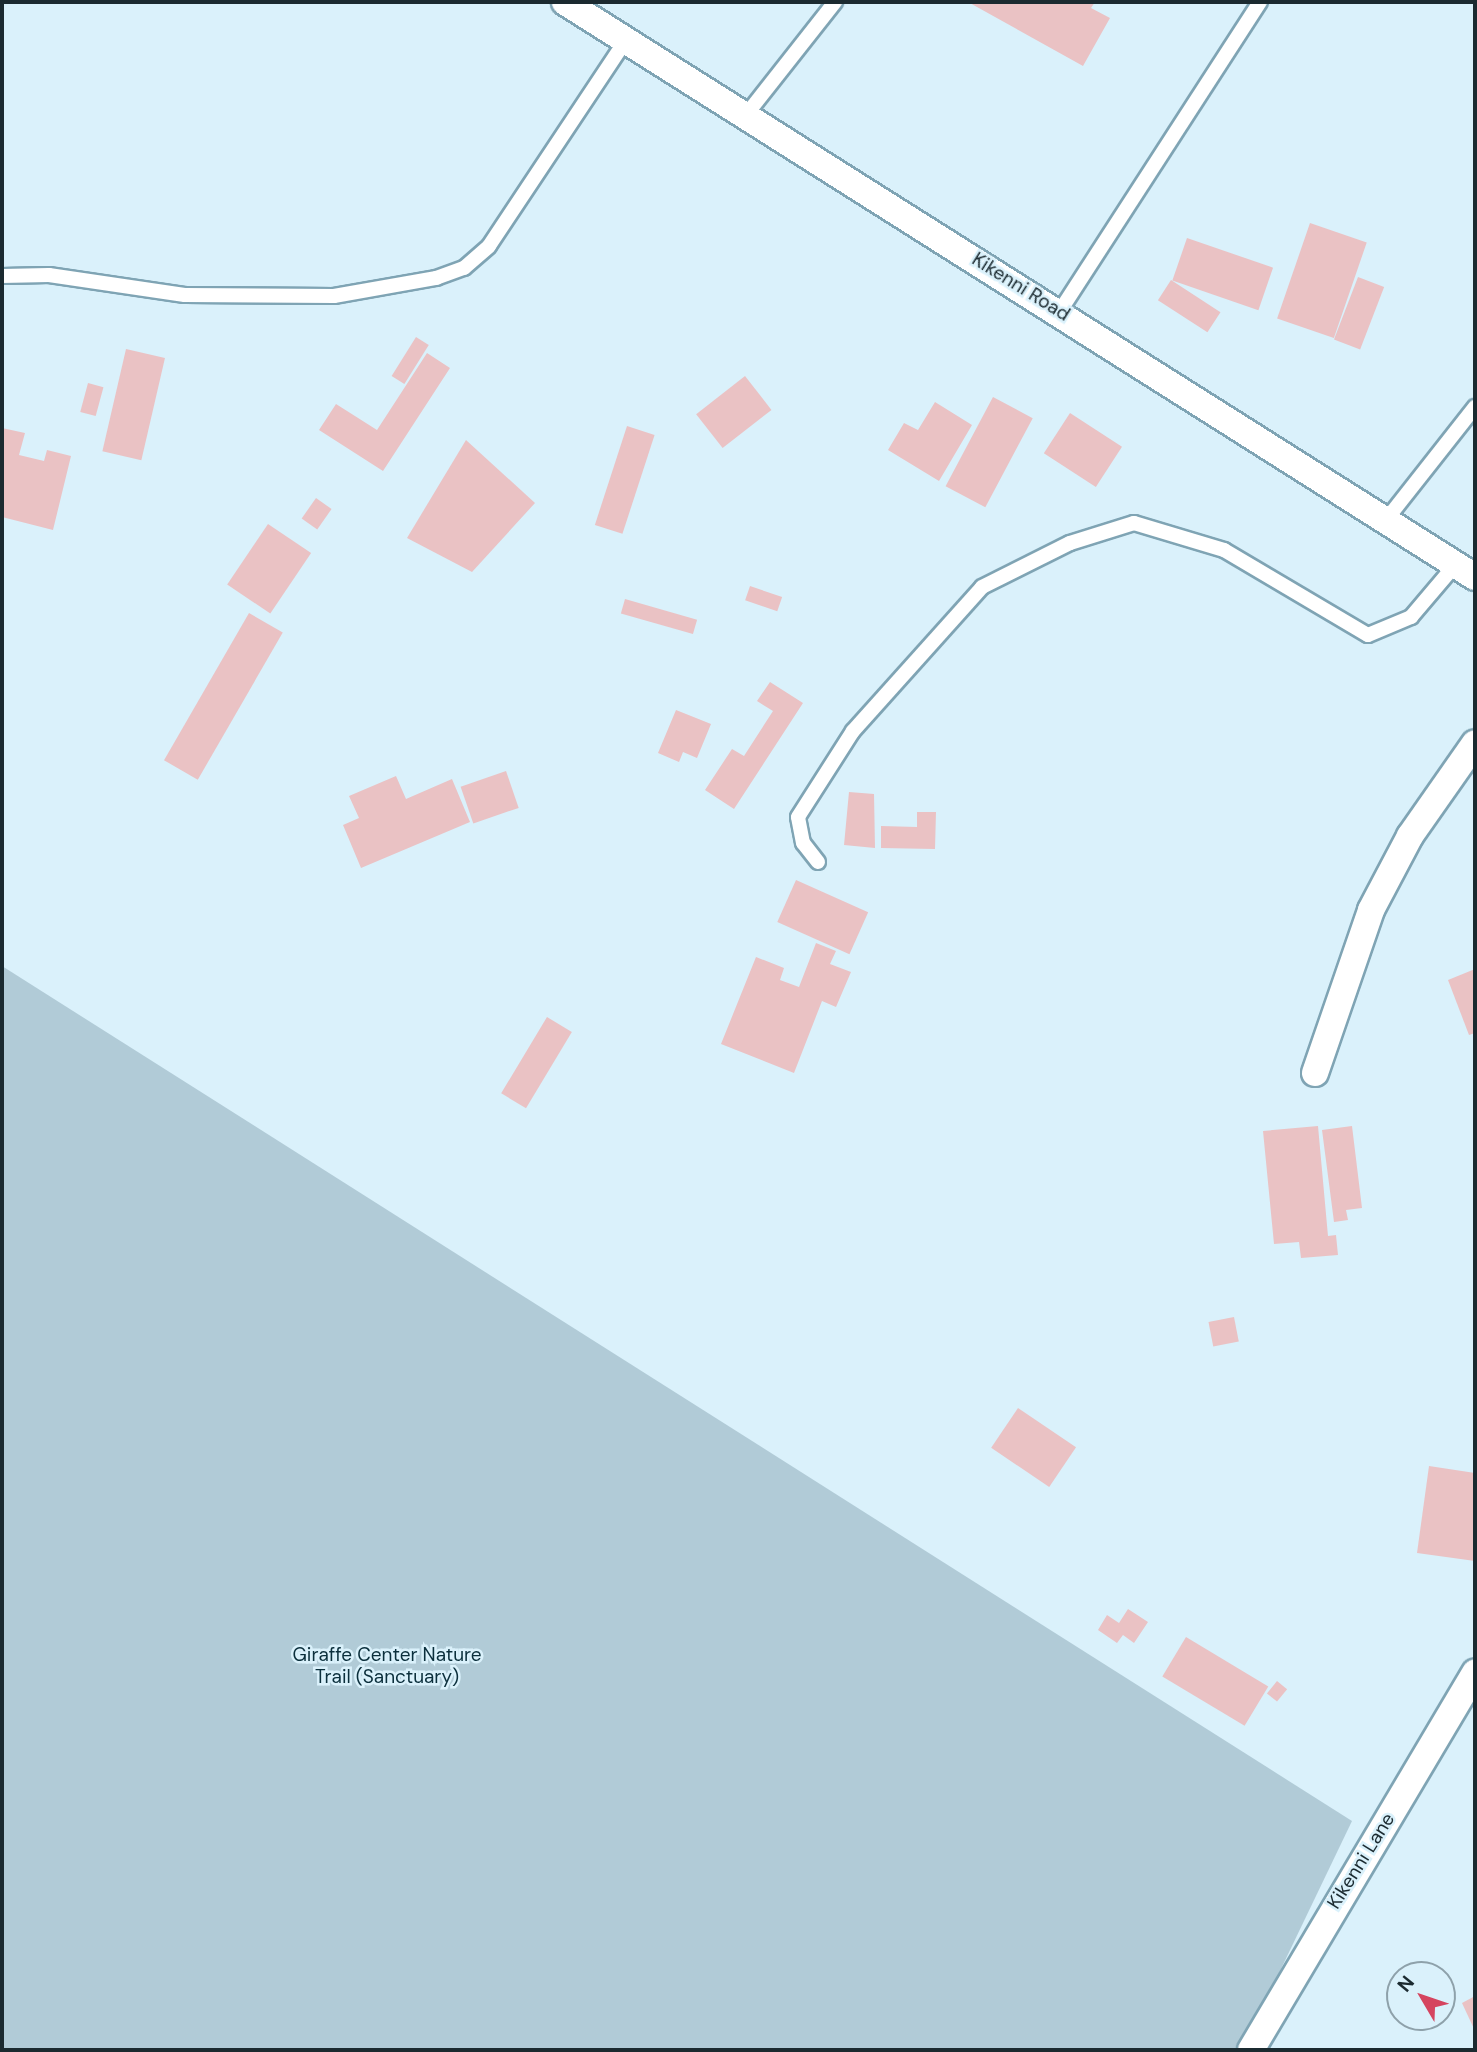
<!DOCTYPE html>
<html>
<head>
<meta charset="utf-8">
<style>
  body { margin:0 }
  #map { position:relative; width:1477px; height:2052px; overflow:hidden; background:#daf1fb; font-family:"DM Sans",sans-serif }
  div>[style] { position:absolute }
  .green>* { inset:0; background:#b1cbd7 }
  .building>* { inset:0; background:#eac2c4; transform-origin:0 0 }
  .roads { filter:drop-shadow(2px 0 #7fa4b4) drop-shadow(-2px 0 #7fa4b4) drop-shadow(0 2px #7fa4b4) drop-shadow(0 -2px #7fa4b4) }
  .service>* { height:14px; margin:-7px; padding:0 7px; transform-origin:7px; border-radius:7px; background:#fff }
  .minor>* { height:26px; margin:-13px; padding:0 13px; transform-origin:13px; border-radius:13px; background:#fff }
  span { translate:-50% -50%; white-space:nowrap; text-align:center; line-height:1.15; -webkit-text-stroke:5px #daf1fb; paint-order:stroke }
  .street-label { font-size:19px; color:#1b2a30 }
  .park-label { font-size:19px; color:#0b2f3c }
  .frame { position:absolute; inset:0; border:4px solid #1b2a30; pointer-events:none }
  .north { position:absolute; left:1386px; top:1961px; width:70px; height:70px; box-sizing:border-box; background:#daf1fb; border:2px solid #8ea1aa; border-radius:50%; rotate:309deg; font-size:19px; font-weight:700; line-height:28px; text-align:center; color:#1b2a30 }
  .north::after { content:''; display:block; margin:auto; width:24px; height:32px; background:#d5445f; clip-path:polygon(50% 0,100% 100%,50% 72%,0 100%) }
</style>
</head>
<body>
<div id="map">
  <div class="green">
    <div style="clip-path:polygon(2px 966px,1352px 1821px,1242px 2050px,2px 2050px)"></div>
  </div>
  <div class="building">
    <div style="clip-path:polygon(968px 2px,1095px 2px,1091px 8px,1110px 18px,1083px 66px)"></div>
    <div style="left:1310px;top:223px;width:60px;height:101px;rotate:19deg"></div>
    <div style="left:1187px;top:238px;width:91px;height:45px;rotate:19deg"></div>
    <div style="left:1358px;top:277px;width:28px;height:67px;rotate:21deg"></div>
    <div style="left:1171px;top:280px;width:59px;height:24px;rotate:33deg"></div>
    <div style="left:416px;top:337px;width:15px;height:46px;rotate:32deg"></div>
    <div style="left:126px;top:349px;width:40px;height:105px;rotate:13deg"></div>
    <div style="clip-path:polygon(427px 353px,450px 368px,383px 471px,319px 430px,336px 404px,377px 430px)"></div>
    <div style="left:745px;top:376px;width:43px;height:62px;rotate:52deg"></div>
    <div style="left:88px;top:383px;width:16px;height:30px;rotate:15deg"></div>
    <div style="left:993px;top:397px;width:45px;height:101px;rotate:28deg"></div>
    <div style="clip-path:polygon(935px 402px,972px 425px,939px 481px,888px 450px,904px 423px,918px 430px)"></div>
    <div style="left:1070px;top:413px;width:62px;height:48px;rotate:33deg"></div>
    <div style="left:627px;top:426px;width:29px;height:104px;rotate:18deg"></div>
    <div style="clip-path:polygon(2px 428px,25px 433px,19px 455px,44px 461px,47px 450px,71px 456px,53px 530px,2px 517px)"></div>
    <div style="clip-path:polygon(466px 440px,535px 503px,472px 572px,407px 538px)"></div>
    <div style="left:316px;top:498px;width:19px;height:25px;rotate:35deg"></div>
    <div style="left:268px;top:524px;width:52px;height:73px;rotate:34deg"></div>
    <div style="left:750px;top:586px;width:34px;height:15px;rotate:19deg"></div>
    <div style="left:625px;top:599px;width:75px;height:15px;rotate:16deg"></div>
    <div style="left:249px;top:613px;width:39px;height:170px;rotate:30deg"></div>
    <div style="clip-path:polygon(770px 682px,803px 703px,734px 809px,705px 790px,732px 749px,744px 756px,773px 711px,757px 701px)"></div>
    <div style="clip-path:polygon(676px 710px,711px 724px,697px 758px,683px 752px,679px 762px,658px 753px)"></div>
    <div style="left:506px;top:771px;width:39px;height:48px;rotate:71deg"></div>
    <div style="clip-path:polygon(396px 776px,406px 799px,452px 779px,470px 822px,361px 868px,343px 825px,359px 818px,349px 796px)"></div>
    <div style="clip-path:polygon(849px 792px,874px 794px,875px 848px,844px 845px)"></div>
    <div style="clip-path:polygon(917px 812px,936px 812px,935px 849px,881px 848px,881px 826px,917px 827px)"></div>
    <div style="left:796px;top:880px;width:79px;height:46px;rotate:24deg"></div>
    <div style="clip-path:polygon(816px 943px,836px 951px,830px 964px,851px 972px,836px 1007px,822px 1001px,794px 1073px,721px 1044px,756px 957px,784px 968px,780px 980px,799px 987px)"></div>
    <div style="clip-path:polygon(1475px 969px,1475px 1033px,1469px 1035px,1448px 980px)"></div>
    <div style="left:547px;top:1017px;width:29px;height:89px;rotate:31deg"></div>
    <div style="clip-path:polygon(1318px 1126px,1328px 1236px,1336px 1235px,1338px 1255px,1301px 1258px,1299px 1242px,1274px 1244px,1263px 1131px)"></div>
    <div style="clip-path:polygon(1352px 1126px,1362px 1208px,1346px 1210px,1348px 1220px,1334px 1222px,1322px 1130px)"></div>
    <div style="left:1234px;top:1317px;width:25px;height:26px;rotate:79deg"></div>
    <div style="left:1018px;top:1408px;width:70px;height:48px;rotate:34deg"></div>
    <div style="clip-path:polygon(1429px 1466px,1475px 1473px,1475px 1561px,1417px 1553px)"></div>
    <div style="clip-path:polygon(1128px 1609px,1148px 1622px,1134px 1643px,1123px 1635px,1117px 1643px,1098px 1630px,1107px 1615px,1119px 1623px)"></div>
    <div style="left:1186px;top:1637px;width:96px;height:46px;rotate:31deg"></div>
    <div style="left:1277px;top:1681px;width:13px;height:16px;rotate:39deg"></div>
    <div style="clip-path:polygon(1475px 1996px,1475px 2031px,1462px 2003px)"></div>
  </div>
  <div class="roads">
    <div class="service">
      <div style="left:746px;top:115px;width:144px;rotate:-51.8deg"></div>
      <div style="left:2px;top:276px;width:47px;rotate:-1.2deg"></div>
      <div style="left:49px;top:275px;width:137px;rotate:8.4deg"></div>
      <div style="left:185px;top:295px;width:149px;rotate:0.4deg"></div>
      <div style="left:334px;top:296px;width:104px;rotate:-10deg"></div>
      <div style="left:436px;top:278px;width:30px;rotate:-20deg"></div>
      <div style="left:464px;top:268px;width:33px;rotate:-41deg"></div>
      <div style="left:489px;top:246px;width:247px;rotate:-56.4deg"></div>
      <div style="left:1060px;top:311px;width:368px;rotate:-57.1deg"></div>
      <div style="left:1386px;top:520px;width:144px;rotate:-51.8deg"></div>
      <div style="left:818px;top:862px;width:24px;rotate:-128deg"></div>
      <div style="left:803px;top:843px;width:26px;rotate:-101deg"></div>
      <div style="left:798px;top:817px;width:102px;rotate:-57.4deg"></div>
      <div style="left:853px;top:731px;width:193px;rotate:-48.1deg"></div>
      <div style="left:982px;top:587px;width:98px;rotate:-26.6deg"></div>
      <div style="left:1070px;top:543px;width:67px;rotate:-17.4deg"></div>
      <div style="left:1134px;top:523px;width:94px;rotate:16.7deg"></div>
      <div style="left:1224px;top:550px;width:167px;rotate:30.6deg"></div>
      <div style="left:1368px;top:635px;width:47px;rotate:-22.7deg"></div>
      <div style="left:1411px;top:617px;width:70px;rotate:-49.7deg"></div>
    </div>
    <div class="minor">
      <div style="left:565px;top:2px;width:1076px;rotate:32.29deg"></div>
      <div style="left:1315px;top:1073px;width:172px;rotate:-71deg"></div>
      <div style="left:1371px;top:910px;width:84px;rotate:-62.2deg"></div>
      <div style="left:1410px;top:836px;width:113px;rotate:-55deg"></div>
      <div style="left:1251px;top:2050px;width:439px;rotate:-59.3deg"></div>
    </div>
  </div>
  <div class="street-label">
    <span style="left:1021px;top:287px;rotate:32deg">Kikenni Road</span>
    <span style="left:1361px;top:1861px;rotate:-58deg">Kikenni Lane</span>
  </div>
  <div class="park-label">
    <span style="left:387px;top:1666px">Giraffe Center Nature<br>Trail (Sanctuary)</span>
  </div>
  <div class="frame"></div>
  <div class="north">N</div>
</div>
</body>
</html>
